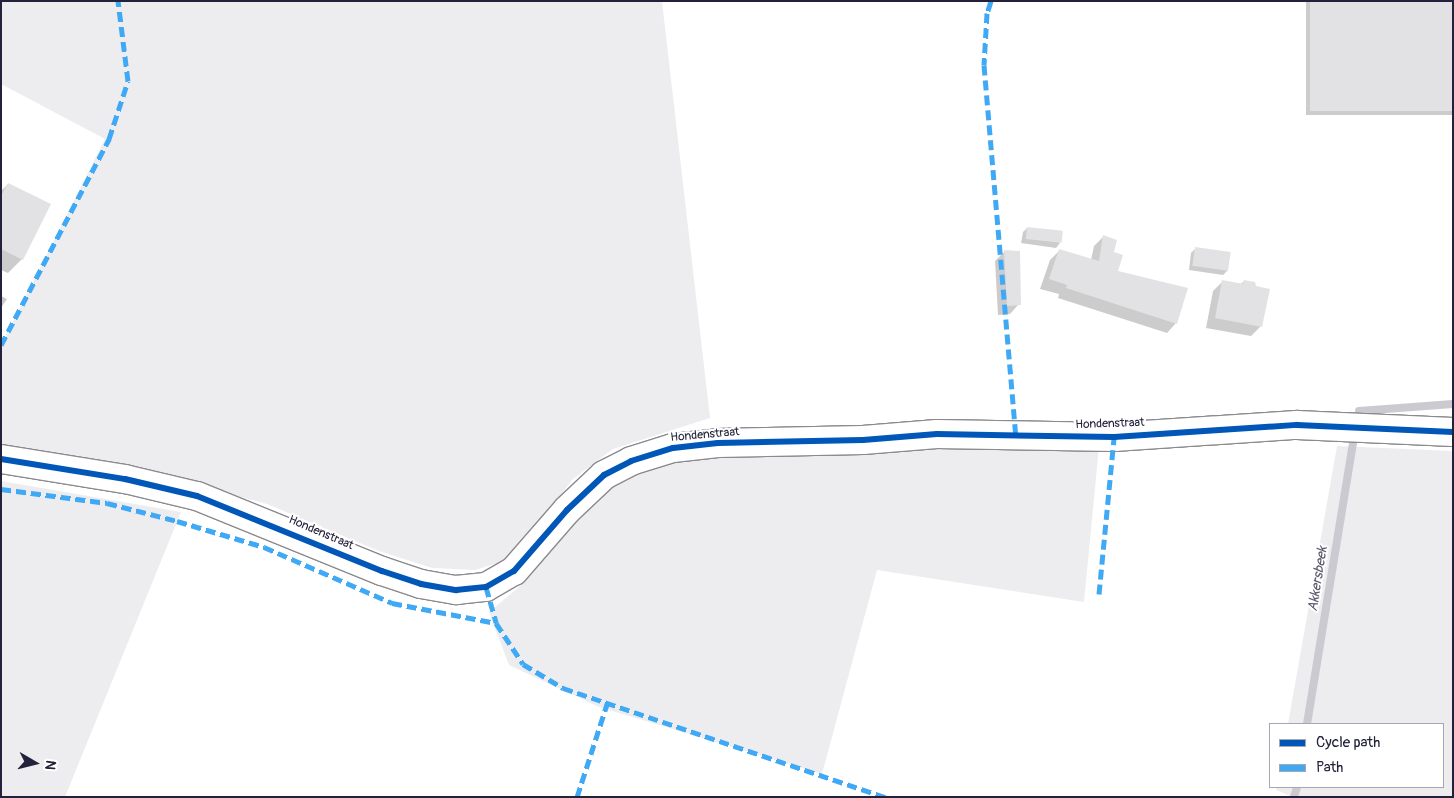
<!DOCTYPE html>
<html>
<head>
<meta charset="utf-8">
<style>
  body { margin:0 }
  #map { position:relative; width:1454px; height:798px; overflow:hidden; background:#fff; font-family:Pangolin,sans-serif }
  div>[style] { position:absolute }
  .green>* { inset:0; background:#ededef }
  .shadow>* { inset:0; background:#0003; transform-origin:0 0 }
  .stream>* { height:8px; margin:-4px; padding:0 4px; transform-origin:4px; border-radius:4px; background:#cacad0 }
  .building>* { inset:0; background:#e2e2e4; transform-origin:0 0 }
  .roads { filter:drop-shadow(1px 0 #8a8a8f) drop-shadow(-1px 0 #8a8a8f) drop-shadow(0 1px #8a8a8f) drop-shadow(0 -1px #8a8a8f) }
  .minor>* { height:28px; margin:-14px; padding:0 14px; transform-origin:14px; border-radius:14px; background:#fff }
  .quiet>* { height:5px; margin-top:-2.5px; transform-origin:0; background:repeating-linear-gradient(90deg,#3fa9f5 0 10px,transparent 0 15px) }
  .cycleway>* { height:6px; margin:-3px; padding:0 3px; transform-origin:3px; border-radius:3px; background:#0057b8 }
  span { translate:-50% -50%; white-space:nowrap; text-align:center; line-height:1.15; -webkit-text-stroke:4px #fff; paint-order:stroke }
  .street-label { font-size:12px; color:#22223b }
  .water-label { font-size:14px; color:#5c5c6f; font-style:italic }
  .frame { position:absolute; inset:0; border:2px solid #22223b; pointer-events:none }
  .legend { position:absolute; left:1269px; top:723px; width:175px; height:65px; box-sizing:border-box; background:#fff; border:1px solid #a7a7b1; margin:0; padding:6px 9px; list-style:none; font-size:15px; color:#22223b }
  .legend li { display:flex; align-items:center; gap:10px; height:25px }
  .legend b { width:25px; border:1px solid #a7a7b1 }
  .north { position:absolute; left:10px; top:738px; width:50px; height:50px; -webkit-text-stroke:4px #fff; paint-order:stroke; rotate:98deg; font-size:14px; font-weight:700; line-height:20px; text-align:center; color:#22223b }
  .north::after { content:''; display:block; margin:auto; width:18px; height:22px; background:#22223b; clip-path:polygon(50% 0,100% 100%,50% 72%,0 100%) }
</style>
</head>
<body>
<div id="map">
  <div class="green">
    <div style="clip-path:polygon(1px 1px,662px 1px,710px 418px,613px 449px,573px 479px,532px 532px,501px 562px,475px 570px,432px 568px,379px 551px,267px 504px,121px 465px,1px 448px,1px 345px,105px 139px,1px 84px)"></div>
    <div style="clip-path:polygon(1337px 446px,1453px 451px,1453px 797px,1293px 797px,1276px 790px,1277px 787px,1443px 787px,1443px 724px,1288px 724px)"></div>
    <div style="clip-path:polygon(1099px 447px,1084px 602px,877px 570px,822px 774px,599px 707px,509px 665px,489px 612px,519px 587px,579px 510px,619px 477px,709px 452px)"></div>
    <div style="clip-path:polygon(1px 481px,181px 512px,65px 797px,1px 797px)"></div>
  </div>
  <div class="shadow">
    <div style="left:1306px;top:1px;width:147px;height:114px"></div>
    <div style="clip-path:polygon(8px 184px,22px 259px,8px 273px,1px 270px,1px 191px)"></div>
    <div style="clip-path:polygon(1027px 228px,1060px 243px,1056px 248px,1021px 243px,1023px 232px)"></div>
    <div style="clip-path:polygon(1103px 237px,1116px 271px,1186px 289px,1176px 323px,1167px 333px,1058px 298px,1059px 294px,1040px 289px,1050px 260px,1059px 251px,1091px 260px,1094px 246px)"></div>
    <div style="clip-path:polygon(1196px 248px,1228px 270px,1223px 275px,1189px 270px,1191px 253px)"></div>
    <div style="clip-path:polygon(1004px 252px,1019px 252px,1019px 304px,1010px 314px,998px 315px,995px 261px)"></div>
    <div style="clip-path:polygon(1223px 281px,1241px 284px,1244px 281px,1261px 326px,1251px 336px,1206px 328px,1213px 291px)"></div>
    <div style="clip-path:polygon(1px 296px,7px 299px,1px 308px)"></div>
  </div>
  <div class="stream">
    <div style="left:1359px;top:411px;width:94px;rotate:-4.3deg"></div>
    <div style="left:1307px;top:724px;width:291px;rotate:-80.7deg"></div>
    <div style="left:1294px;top:797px;width:10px;rotate:-73deg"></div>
  </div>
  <div class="building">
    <div style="left:1310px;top:1px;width:143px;height:110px"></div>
    <div style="clip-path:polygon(8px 183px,51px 204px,23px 260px,1px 249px,1px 196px)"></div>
    <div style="left:1027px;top:227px;width:36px;height:12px;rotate:6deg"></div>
    <div style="clip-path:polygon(1103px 235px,1117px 240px,1114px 252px,1123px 255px,1118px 271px,1188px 288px,1177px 324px,1066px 288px,1067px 285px,1049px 279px,1059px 249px,1099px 261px)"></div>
    <div style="left:1195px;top:247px;width:36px;height:19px;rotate:8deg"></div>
    <div style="clip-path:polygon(1004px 250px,1020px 251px,1021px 305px,1007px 306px)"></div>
    <div style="clip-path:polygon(1222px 280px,1243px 284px,1244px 280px,1255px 282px,1256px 286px,1270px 289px,1262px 327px,1215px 318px)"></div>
  </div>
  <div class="roads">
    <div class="minor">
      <div style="left:1px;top:459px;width:126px;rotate:9.2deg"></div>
      <div style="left:125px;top:479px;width:74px;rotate:13.3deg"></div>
      <div style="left:197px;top:496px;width:200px;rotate:22.1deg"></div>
      <div style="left:382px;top:571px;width:41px;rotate:18.4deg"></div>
      <div style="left:421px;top:584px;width:36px;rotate:10deg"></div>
      <div style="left:456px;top:590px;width:30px;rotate:-6deg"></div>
      <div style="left:486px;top:587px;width:32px;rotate:-30deg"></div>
      <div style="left:514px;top:571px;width:81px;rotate:-49deg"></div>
      <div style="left:567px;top:510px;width:51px;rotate:-43.4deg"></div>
      <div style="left:604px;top:475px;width:30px;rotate:-27deg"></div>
      <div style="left:631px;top:461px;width:44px;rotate:-17.2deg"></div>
      <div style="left:673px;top:448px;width:45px;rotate:-6.3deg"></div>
      <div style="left:718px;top:443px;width:145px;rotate:-1.2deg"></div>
      <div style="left:863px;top:440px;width:74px;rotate:-4.6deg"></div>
      <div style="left:937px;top:434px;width:177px;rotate:1deg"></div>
      <div style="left:1114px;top:437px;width:183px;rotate:-3.8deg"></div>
      <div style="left:1297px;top:425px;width:156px;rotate:2.6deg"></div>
    </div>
  </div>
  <div class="quiet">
    <div style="left:991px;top:1px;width:13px;rotate:108deg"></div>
    <div style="left:987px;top:13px;width:52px;rotate:93.3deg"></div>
    <div style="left:984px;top:65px;width:372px;rotate:85.1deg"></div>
    <div style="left:1px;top:345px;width:233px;rotate:-62.3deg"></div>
    <div style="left:109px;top:139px;width:61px;rotate:-71.9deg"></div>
    <div style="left:128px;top:81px;width:81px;rotate:-97.1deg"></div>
    <div style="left:1px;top:489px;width:107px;rotate:7.5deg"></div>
    <div style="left:107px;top:503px;width:72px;rotate:14.4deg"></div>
    <div style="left:177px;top:521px;width:91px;rotate:16.6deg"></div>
    <div style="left:264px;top:547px;width:140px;rotate:23.6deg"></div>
    <div style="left:392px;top:603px;width:106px;rotate:10.9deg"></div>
    <div style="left:486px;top:587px;width:37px;rotate:74deg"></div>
    <div style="left:496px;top:623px;width:49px;rotate:56.6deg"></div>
    <div style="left:523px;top:664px;width:47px;rotate:31deg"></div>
    <div style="left:563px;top:688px;width:340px;rotate:18.7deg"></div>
    <div style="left:1099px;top:594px;width:158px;rotate:-84.5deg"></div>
    <div style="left:577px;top:797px;width:101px;rotate:-72.1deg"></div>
  </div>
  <div class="cycleway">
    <div style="left:1px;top:459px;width:126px;rotate:9.2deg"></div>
    <div style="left:125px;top:479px;width:74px;rotate:13.3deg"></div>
    <div style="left:197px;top:496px;width:200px;rotate:22.1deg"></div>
    <div style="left:382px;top:571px;width:41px;rotate:18.4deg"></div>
    <div style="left:421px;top:584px;width:36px;rotate:10deg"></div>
    <div style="left:456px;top:590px;width:30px;rotate:-6deg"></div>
    <div style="left:486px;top:587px;width:32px;rotate:-30deg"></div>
    <div style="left:514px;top:571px;width:81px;rotate:-49deg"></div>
    <div style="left:567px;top:510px;width:51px;rotate:-43.4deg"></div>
    <div style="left:604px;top:475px;width:30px;rotate:-27deg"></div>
    <div style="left:631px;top:461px;width:44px;rotate:-17.2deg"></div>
    <div style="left:673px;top:448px;width:45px;rotate:-6.3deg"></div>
    <div style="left:718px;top:443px;width:145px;rotate:-1.2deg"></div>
    <div style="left:863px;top:440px;width:74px;rotate:-4.6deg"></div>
    <div style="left:937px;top:434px;width:177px;rotate:1deg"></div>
    <div style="left:1114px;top:437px;width:183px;rotate:-3.8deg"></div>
    <div style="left:1297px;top:425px;width:156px;rotate:2.6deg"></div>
  </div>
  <div class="street-label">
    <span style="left:1110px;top:424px;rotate:-2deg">Hondenstraat</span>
    <span style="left:705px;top:435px;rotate:-5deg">Hondenstraat</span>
    <span style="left:321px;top:533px;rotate:23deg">Hondenstraat</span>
  </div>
  <div class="water-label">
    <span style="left:1318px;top:579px;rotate:-81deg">Akkersbeek</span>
  </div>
  <div class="frame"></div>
  <ul class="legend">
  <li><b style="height:6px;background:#0057b8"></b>Cycle path</li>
  <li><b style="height:6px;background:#3fa9f5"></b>Path</li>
  </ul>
  <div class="north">N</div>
</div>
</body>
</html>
